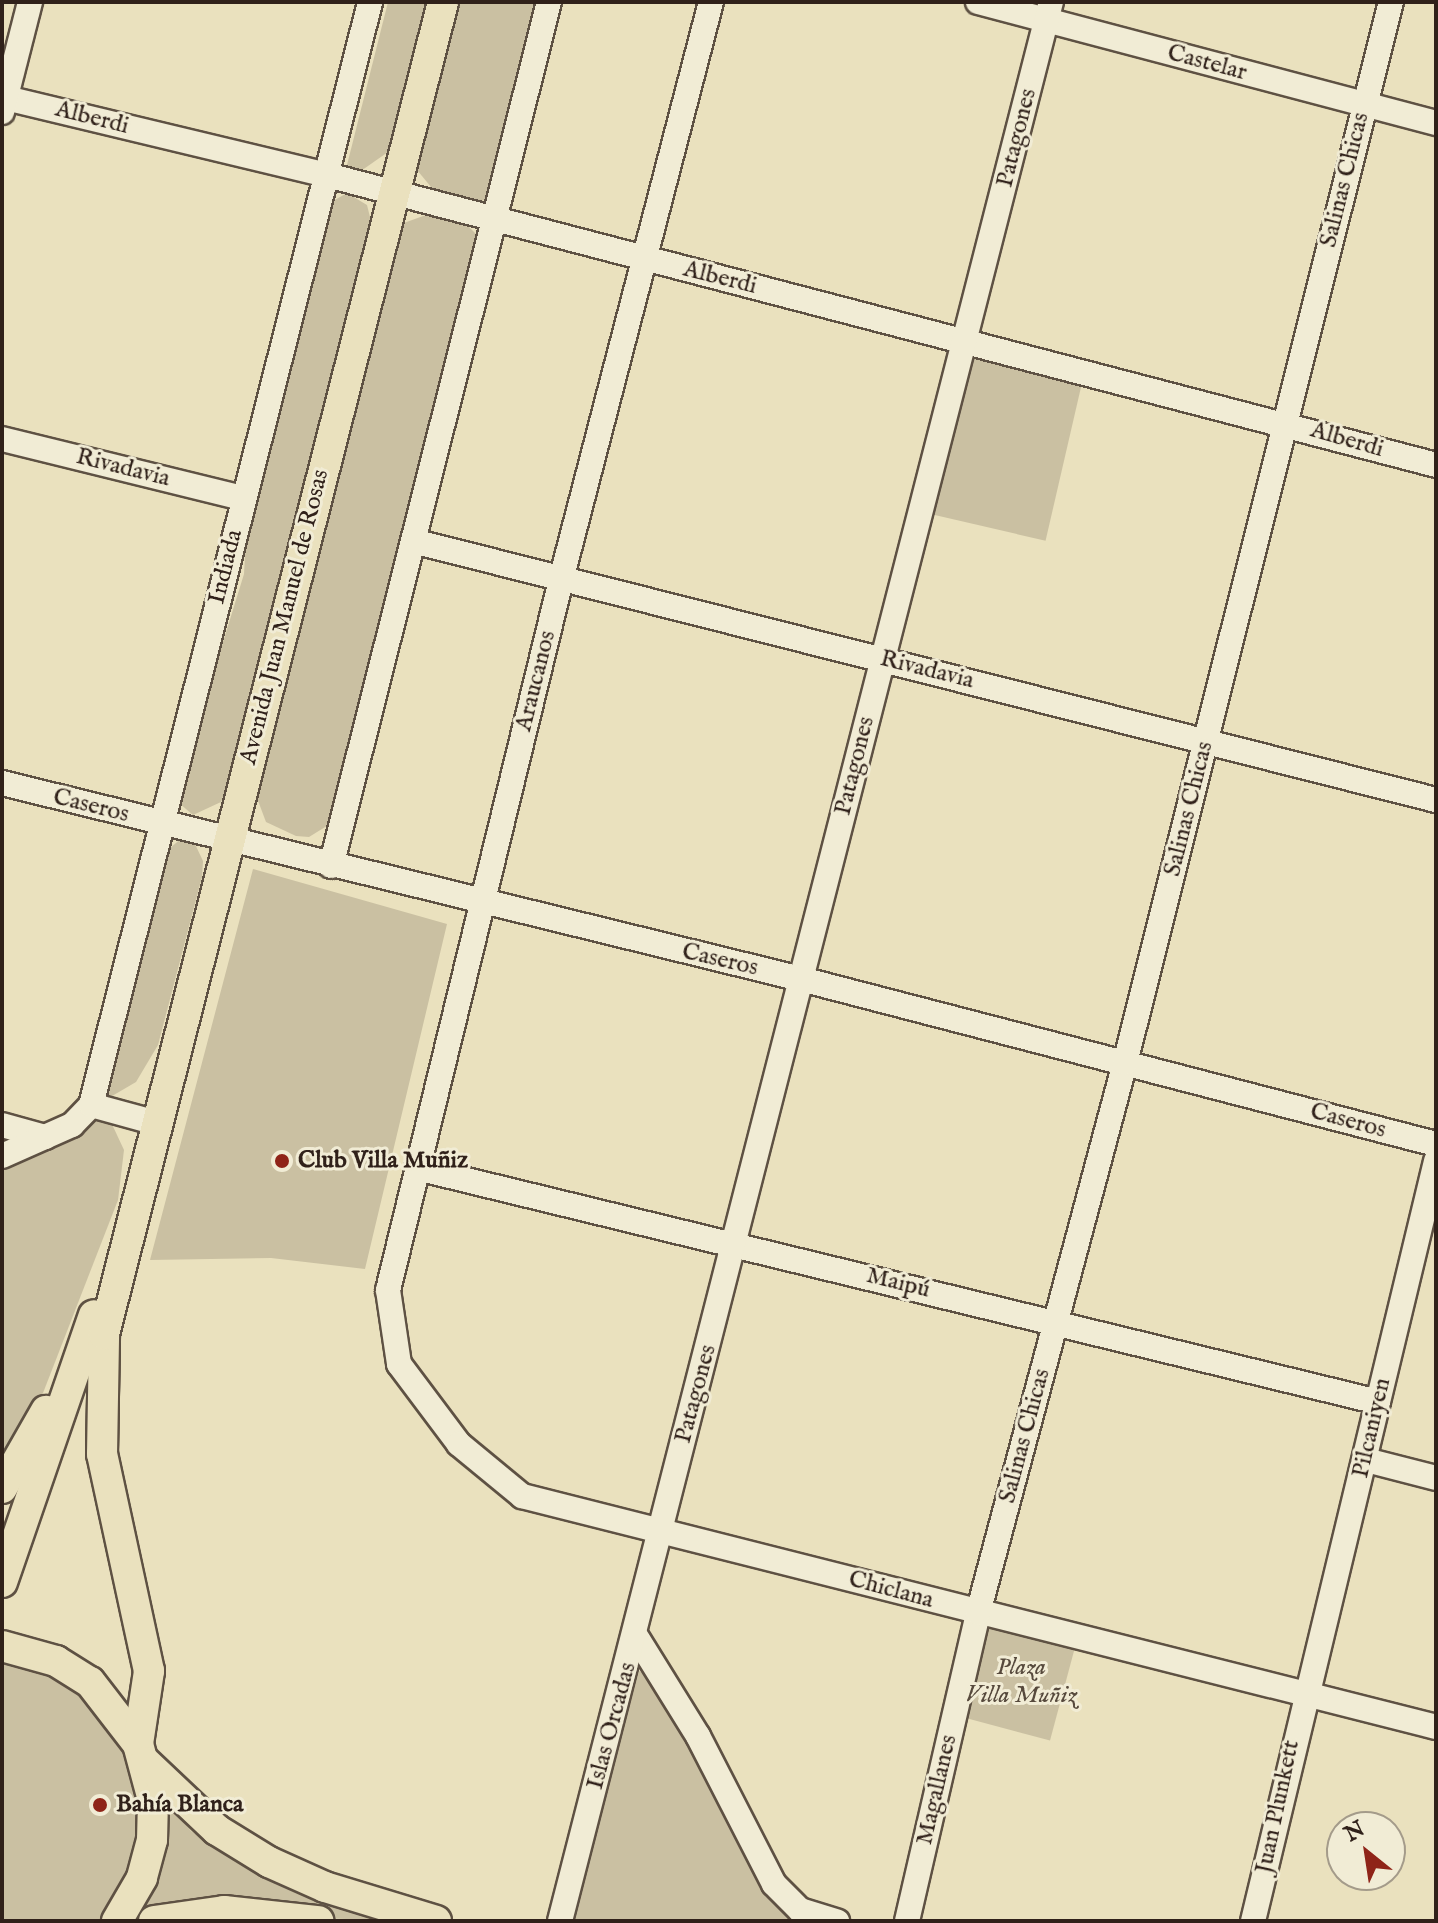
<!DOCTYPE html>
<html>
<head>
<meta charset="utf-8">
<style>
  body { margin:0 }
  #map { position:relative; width:1438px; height:1923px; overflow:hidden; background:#eae1be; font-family:"IM FELL English",serif }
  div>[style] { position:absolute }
  .green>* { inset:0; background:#cac0a2; transform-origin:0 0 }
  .roads { filter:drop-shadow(2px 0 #5e5143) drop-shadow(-2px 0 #5e5143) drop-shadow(0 2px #5e5143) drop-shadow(0 -2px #5e5143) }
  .minor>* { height:24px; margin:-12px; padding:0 12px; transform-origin:12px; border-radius:12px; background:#f1ecd5 }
  .major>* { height:30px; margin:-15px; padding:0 15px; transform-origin:15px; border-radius:15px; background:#eae1be }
  .dots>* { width:22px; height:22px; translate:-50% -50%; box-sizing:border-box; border:4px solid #f1ecd5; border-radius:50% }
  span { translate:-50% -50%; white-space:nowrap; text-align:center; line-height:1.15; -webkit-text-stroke:6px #f1ecd5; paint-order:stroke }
  .street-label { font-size:24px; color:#30211a }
  .poi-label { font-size:24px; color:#30211a; font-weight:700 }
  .left { translate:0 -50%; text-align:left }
  .park-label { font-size:24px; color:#56493c; font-style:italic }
  .frame { position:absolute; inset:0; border:4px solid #30211a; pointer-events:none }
  .north { position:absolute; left:1326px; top:1811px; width:80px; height:80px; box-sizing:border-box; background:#f1ecd5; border:2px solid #a49b8a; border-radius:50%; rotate:330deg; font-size:22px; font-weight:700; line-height:32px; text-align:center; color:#30211a }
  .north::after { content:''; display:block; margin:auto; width:28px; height:36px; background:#8f2418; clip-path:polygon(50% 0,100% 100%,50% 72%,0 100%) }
</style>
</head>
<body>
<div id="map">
  <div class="green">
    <div style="clip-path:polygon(388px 2px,427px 2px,388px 152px,358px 173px,346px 169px)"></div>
    <div style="clip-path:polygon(456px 2px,541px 2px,489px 197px,480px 202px,436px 193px,417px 170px)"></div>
    <div style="clip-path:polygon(347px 193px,367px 205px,373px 229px,227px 786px,221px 802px,193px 815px,179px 803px,181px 778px,244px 574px,247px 520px,289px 377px,326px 205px)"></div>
    <div style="clip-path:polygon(426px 215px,469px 227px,481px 239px,330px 824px,309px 837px,296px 836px,266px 822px,257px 798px,401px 224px)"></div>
    <div style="left:971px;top:348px;width:116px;height:171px;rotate:13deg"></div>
    <div style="clip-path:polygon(183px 837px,194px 842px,203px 861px,202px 877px,158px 1045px,136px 1082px,107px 1099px,163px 854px)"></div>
    <div style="clip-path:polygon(253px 869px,447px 924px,365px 1269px,271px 1258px,150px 1260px)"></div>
    <div style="clip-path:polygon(110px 1120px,124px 1150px,118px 1200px,36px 1411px,2px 1477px,2px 1170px,91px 1121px)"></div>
    <div style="left:986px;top:1624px;width:92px;height:96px;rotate:15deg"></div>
    <div style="clip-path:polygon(2px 1656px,80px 1688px,116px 1726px,142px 1801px,138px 1854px,102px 1921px,2px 1921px)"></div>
    <div style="clip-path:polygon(639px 1671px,655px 1680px,772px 1897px,796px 1921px,571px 1921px)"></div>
    <div style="clip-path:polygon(162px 1796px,191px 1831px,246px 1868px,402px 1921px,152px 1912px,132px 1918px)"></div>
  </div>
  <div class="roads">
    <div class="minor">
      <div style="left:711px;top:2px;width:597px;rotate:104.55deg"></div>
      <div style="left:561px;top:580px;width:731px;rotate:103.69deg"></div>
      <div style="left:388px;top:1290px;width:75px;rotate:81.5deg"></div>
      <div style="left:399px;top:1364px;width:100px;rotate:53.1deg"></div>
      <div style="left:459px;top:1444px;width:82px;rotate:39.5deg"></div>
      <div style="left:522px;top:1496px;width:943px;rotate:14.18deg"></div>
      <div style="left:978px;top:2px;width:474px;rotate:14.8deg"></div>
      <div style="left:2px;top:97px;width:334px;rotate:13.5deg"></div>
      <div style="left:327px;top:175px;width:1146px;rotate:14.65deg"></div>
      <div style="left:2px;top:112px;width:114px;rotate:-75.7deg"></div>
      <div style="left:2px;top:439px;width:248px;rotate:13.8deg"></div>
      <div style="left:417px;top:542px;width:1051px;rotate:14.21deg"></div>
      <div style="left:2px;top:783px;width:823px;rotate:13.78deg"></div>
      <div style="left:801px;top:979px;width:656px;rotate:14.57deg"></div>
      <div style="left:331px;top:866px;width:891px;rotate:-75.84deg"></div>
      <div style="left:91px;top:1105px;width:64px;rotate:15.3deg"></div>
      <div style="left:2px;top:1125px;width:45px;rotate:15.6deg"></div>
      <div style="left:2px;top:1156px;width:77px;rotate:-23.9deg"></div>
      <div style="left:72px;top:1125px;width:28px;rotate:-46deg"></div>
      <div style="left:91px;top:1105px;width:1138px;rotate:-75.8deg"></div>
      <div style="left:417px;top:1168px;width:989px;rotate:13.68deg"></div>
      <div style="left:1366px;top:1460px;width:72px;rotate:14.4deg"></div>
      <div style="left:636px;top:1636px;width:118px;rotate:58.2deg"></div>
      <div style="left:698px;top:1736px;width:166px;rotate:62.8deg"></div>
      <div style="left:774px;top:1884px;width:37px;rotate:45deg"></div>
      <div style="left:800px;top:1910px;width:39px;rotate:17deg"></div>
      <div style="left:560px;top:1921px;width:1981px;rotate:-75.65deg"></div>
      <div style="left:907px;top:1921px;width:316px;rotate:-77deg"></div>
      <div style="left:978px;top:1613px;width:569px;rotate:-75.04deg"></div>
      <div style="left:1125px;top:1063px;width:1094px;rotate:-75.93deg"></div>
      <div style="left:1253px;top:1921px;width:782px;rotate:-76.46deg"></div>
    </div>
    <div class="major">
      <div style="left:2px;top:1488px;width:89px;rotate:-60.3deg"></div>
      <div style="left:2px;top:1582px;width:282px;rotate:-71deg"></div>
      <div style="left:2px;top:1646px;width:56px;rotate:15.5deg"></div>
      <div style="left:56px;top:1661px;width:40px;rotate:32deg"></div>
      <div style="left:90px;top:1682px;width:78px;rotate:52.3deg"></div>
      <div style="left:138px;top:1744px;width:58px;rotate:75deg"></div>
      <div style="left:153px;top:1800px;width:40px;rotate:91.4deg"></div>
      <div style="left:152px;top:1840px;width:39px;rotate:105deg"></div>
      <div style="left:142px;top:1878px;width:50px;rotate:120.2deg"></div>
      <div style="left:138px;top:1744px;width:74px;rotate:-81.4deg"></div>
      <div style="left:149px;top:1671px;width:222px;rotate:-102.2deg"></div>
      <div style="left:102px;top:1454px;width:120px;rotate:-89deg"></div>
      <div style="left:104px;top:1334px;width:1374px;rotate:-75.72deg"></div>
      <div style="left:145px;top:1762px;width:99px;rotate:43.4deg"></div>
      <div style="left:217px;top:1830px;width:61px;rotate:31.6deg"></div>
      <div style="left:269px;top:1862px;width:61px;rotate:24.1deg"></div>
      <div style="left:325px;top:1887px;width:116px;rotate:17deg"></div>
      <div style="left:154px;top:1921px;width:71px;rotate:-8.1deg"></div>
      <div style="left:224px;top:1911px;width:95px;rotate:6.1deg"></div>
    </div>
  </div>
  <div class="dots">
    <div style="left:282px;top:1161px;background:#8f2418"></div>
    <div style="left:100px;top:1805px;background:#8f2418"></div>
  </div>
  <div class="street-label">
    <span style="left:1207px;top:63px;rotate:15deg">Castelar</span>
    <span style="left:92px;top:118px;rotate:14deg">Alberdi</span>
    <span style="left:1017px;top:138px;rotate:-76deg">Patagones</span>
    <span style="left:1345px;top:180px;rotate:-76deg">Salinas Chicas</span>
    <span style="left:720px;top:278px;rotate:14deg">Alberdi</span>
    <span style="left:1347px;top:440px;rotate:16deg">Alberdi</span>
    <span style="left:123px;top:468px;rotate:14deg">Rivadavia</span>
    <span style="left:226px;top:567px;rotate:-76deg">Indiada</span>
    <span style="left:285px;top:617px;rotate:-76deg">Avenida Juan Manuel de Rosas</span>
    <span style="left:927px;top:670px;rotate:14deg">Rivadavia</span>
    <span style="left:536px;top:681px;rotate:-76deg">Araucanos</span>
    <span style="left:855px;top:766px;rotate:-76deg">Patagones</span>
    <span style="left:91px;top:806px;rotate:14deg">Caseros</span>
    <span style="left:1189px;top:809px;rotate:-76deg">Salinas Chicas</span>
    <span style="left:720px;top:960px;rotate:13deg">Caseros</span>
    <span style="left:1348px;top:1121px;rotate:15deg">Caseros</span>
    <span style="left:898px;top:1283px;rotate:14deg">Maipú</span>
    <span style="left:696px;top:1394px;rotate:-75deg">Patagones</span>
    <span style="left:1372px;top:1428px;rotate:-77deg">Pilcaniyen</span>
    <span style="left:1025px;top:1436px;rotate:-75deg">Salinas Chicas</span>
    <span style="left:891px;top:1590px;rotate:15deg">Chiclana</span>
    <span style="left:612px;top:1726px;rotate:-75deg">Islas Orcadas</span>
    <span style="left:937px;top:1790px;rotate:-77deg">Magallanes</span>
    <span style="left:1278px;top:1807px;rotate:-78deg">Juan Plunkett</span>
  </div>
  <div class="poi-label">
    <span class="left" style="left:298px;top:1161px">Club Villa Muñiz</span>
    <span class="left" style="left:116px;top:1805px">Bahía Blanca</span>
  </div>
  <div class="park-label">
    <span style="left:1021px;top:1682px">Plaza<br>Villa Muñiz</span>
  </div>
  <div class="frame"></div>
  <div class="north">N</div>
</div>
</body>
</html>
